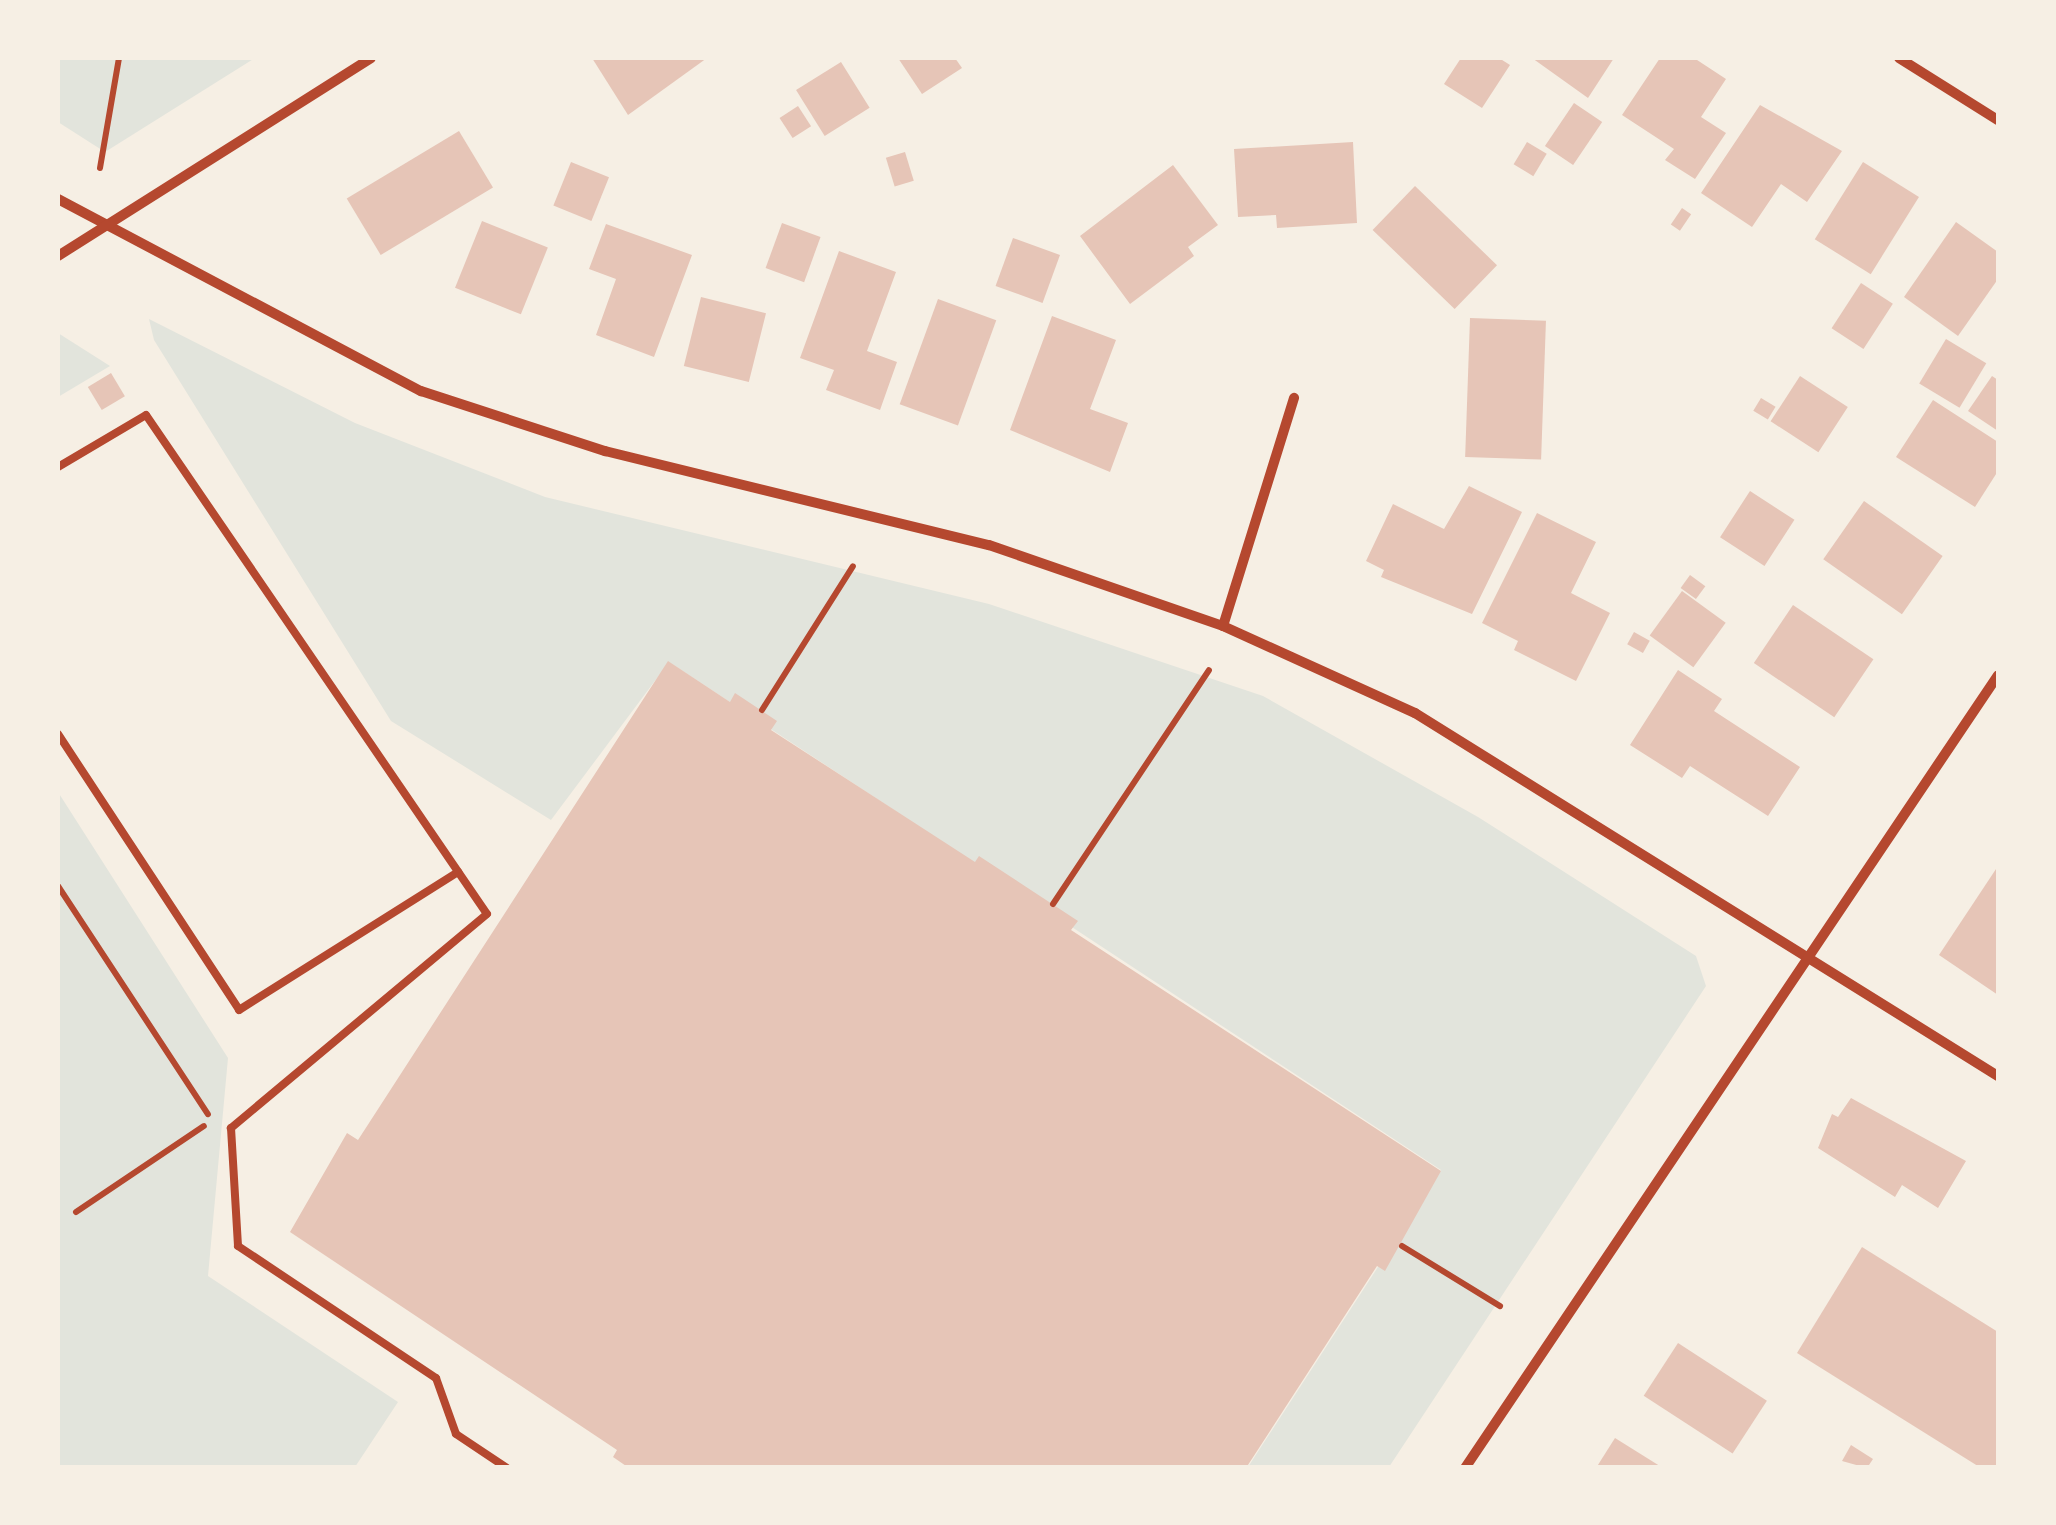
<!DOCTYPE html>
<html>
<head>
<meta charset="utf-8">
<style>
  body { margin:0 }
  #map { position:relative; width:2056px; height:1525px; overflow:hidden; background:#f6efe4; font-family:"Work Sans",sans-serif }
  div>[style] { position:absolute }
  .green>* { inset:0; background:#e2e4dc }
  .building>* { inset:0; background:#e6c5b7; transform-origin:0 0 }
  .path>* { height:6px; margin:-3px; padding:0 3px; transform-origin:3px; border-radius:3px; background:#b5482f }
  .service>* { height:8px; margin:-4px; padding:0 4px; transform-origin:4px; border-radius:4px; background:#b5482f }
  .minor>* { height:10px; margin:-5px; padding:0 5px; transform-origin:5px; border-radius:5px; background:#b5482f }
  span { translate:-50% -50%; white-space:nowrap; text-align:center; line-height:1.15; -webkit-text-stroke:8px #f6efe4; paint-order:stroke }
  .frame { position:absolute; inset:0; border:60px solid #f6efe4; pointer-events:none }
</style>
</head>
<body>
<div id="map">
  <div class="green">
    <div style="clip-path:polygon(58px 58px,255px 58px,105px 152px,58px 122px)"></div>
    <div style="clip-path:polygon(149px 319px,355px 423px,545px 497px,989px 604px,1263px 696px,1478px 817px,1696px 956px,1706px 986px,1389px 1467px,1248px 1467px,1441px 1170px,669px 662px,551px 820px,391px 721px,154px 340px)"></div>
    <div style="clip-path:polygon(58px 333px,110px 366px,58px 397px)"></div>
    <div style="clip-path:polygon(58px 792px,228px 1058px,208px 1276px,398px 1402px,355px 1467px,58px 1467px)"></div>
  </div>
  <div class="building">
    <div style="clip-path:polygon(592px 58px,707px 58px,628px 115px)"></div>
    <div style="clip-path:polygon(898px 58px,955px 58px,962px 68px,922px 94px)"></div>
    <div style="clip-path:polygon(1461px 58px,1499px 58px,1510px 65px,1482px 108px,1444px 84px)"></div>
    <div style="clip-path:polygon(1532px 58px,1614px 58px,1588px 98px)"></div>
    <div style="clip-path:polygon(1660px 58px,1694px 58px,1726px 79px,1701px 117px,1726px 133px,1695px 179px,1665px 160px,1674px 149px,1622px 115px)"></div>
    <div style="left:841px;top:62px;width:54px;height:53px;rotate:58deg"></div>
    <div style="left:1574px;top:103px;width:34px;height:52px;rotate:34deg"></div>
    <div style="clip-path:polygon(1760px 105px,1842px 151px,1807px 202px,1781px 184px,1752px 227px,1701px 193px)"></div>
    <div style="left:798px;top:106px;width:24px;height:22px;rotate:57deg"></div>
    <div style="left:459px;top:131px;width:66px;height:131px;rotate:59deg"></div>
    <div style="clip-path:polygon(1353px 142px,1357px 223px,1277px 228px,1276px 215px,1238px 217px,1234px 149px)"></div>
    <div style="left:1527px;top:142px;width:23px;height:26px;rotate:31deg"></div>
    <div style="left:905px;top:152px;width:30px;height:20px;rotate:73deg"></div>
    <div style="left:571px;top:162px;width:41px;height:47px;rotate:22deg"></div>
    <div style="left:1863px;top:162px;width:66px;height:91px;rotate:32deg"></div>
    <div style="clip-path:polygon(1173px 165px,1218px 225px,1188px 247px,1194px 256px,1130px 304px,1080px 236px)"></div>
    <div style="left:1415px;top:186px;width:114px;height:61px;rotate:44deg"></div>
    <div style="left:1682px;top:208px;width:11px;height:20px;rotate:34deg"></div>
    <div style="left:482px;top:221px;width:71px;height:72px;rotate:22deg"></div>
    <div style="clip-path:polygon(1956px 222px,1998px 252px,1998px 279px,1958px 336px,1904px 297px)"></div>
    <div style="left:782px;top:223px;width:41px;height:48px;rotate:20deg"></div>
    <div style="clip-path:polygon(606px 224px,692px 255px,654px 357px,596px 335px,616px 279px,589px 269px)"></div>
    <div style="left:1013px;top:238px;width:50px;height:51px;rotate:20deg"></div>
    <div style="clip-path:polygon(839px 251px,896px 272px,867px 351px,897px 362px,880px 410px,826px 390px,834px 370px,800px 358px)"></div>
    <div style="left:1861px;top:283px;width:38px;height:54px;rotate:33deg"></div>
    <div style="left:701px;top:297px;width:67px;height:71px;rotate:14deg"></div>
    <div style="left:938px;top:299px;width:62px;height:112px;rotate:20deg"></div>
    <div style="clip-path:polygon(1052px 316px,1116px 340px,1090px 409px,1128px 423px,1110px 472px,1010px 430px)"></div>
    <div style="left:1470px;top:318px;width:76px;height:139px;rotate:2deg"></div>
    <div style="left:1946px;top:339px;width:47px;height:52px;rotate:31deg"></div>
    <div style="left:111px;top:373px;width:27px;height:27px;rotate:59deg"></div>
    <div style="left:1800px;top:376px;width:57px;height:54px;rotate:33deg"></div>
    <div style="clip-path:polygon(1992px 376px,1998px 380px,1998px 431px,1968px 411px)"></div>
    <div style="left:1761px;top:398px;width:17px;height:15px;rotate:31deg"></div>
    <div style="clip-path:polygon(1933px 400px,1998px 442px,1998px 471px,1975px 507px,1896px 457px)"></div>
    <div style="clip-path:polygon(1469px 486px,1522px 512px,1472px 614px,1381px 577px,1384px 570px,1366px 561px,1393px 504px,1444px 529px)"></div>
    <div style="left:1750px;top:491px;width:53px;height:55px;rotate:33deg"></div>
    <div style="left:1864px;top:501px;width:96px;height:71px;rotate:35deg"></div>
    <div style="clip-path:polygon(1537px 513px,1596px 542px,1571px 593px,1610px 613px,1576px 681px,1514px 650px,1518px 641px,1482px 623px)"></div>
    <div style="left:1690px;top:575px;width:19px;height:16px;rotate:36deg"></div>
    <div style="left:1682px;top:591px;width:54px;height:55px;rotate:36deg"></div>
    <div style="left:1793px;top:605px;width:97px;height:70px;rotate:34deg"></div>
    <div style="left:1634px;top:632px;width:18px;height:14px;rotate:29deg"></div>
    <div style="clip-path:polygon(668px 661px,730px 702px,735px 693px,777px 721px,771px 730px,975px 862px,979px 856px,1078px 921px,1071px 930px,1441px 1171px,1385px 1271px,1377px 1266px,1246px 1468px,629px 1468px,613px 1457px,617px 1450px,290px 1232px,347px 1133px,358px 1140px)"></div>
    <div style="clip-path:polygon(1678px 670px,1722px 699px,1714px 711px,1800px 767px,1768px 816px,1690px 766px,1682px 778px,1630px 745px)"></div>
    <div style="clip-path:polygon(1998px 866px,1998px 995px,1939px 955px)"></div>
    <div style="clip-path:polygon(1851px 1098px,1966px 1161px,1938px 1208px,1902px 1185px,1895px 1197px,1818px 1148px,1832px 1114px,1838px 1117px)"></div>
    <div style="clip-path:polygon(1862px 1247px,1998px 1332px,1998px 1468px,1981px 1468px,1797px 1353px)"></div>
    <div style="left:1678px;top:1343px;width:106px;height:63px;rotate:33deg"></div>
    <div style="clip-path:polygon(1615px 1438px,1663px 1468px,1596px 1468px)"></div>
    <div style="clip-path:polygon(1851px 1445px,1873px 1459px,1867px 1468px,1842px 1461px)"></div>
  </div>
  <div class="path">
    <div style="left:100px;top:168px;width:112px;rotate:-80.2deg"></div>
    <div style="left:762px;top:710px;width:170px;rotate:-57.7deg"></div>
    <div style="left:58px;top:886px;width:273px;rotate:56.7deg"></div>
    <div style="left:1053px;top:904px;width:281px;rotate:-56.3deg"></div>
    <div style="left:76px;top:1212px;width:154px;rotate:-33.9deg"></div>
    <div style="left:1402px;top:1246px;width:115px;rotate:31.5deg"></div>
  </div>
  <div class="service">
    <div style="left:58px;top:467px;width:102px;rotate:-30.6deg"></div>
    <div style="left:146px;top:415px;width:604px;rotate:55.65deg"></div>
    <div style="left:487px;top:914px;width:334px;rotate:140.1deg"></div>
    <div style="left:231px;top:1128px;width:118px;rotate:86.6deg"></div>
    <div style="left:238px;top:1246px;width:238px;rotate:33.7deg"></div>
    <div style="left:436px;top:1378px;width:59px;rotate:70.3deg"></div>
    <div style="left:456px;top:1434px;width:61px;rotate:33.7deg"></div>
    <div style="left:58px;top:734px;width:330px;rotate:56.7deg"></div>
    <div style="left:239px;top:1010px;width:259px;rotate:-32.2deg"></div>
  </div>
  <div class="minor">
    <div style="left:1899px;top:58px;width:117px;rotate:32.1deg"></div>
    <div style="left:58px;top:199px;width:411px;rotate:27.9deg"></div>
    <div style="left:421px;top:391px;width:194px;rotate:18.1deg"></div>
    <div style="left:605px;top:451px;width:395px;rotate:13.8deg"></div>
    <div style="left:989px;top:545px;width:248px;rotate:19.1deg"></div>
    <div style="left:1223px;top:626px;width:211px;rotate:24.4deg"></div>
    <div style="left:1415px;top:713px;width:687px;rotate:31.91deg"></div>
    <div style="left:58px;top:256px;width:370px;rotate:-32.3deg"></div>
    <div style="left:1223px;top:626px;width:239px;rotate:-72.7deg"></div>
    <div style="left:1465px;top:1468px;width:955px;rotate:-56.09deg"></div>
  </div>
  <div class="frame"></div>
</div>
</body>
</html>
